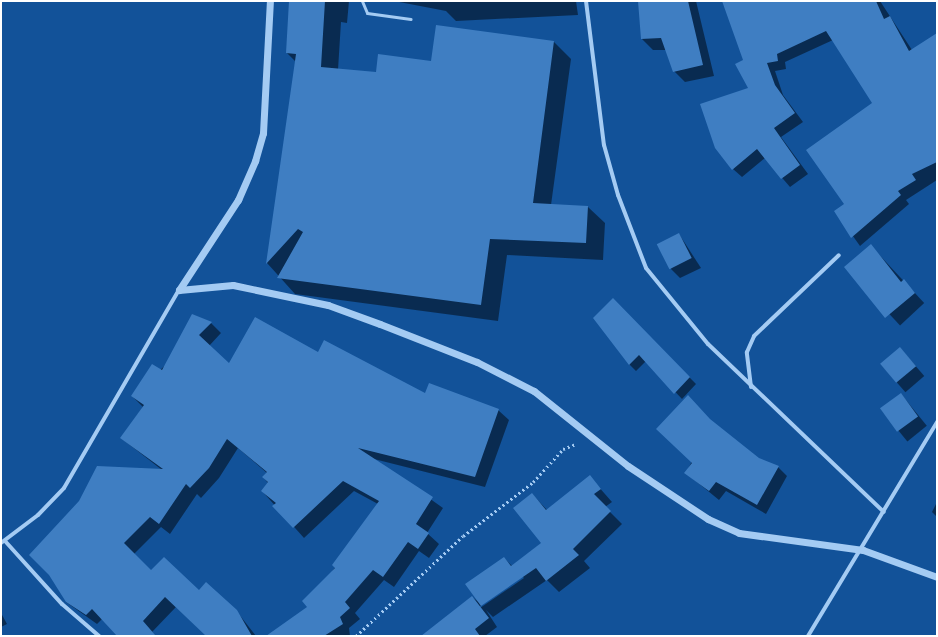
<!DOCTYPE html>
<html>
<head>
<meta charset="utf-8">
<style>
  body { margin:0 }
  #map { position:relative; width:938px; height:637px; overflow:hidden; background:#125299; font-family:Commissioner,sans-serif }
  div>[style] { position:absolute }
  .shadow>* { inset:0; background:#0007; transform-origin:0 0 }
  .building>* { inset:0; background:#3f7ec2; transform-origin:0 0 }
  .path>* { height:2.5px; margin-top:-1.25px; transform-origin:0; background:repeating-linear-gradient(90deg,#a4cbf3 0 2px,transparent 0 5px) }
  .service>* { height:3px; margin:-1.5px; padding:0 1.5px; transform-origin:1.5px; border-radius:1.5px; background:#a4cbf3 }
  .minor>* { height:4px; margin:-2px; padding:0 2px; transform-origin:2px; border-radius:2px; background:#a4cbf3 }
  .tertiary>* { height:7px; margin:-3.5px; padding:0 3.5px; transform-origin:3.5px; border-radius:3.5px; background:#a4cbf3 }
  span { translate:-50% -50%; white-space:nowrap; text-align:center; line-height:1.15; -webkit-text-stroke:3px #125299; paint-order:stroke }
  .frame { position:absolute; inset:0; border:2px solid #fff; pointer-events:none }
</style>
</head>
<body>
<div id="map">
  <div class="shadow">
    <div style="clip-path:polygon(290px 1px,349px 1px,347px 23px,341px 22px,338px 70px,377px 74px,432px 62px,437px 26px,554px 42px,571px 59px,551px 205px,588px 207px,605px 223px,603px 260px,507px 255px,498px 321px,295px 294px,267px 263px,296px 62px,287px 53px)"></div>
    <div style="clip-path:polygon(394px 1px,576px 1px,578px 15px,456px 21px,446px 11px)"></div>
    <div style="clip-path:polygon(639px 1px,696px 1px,714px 76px,685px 82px,674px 71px,666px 50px,653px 50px,642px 39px)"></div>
    <div style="clip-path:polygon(723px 1px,880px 1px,912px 50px,937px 35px,937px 180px,906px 200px,909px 204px,860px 246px,835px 211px,845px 205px,873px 103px,833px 40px,785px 62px,786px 69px,775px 71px,783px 95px,803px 122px,781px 137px,808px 174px,790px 187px,765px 158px,742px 177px,733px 169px,749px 89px,744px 61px)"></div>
    <div style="clip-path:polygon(679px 234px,701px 268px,680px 278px,671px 269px)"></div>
    <div style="left:871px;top:246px;width:78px;height:33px;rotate:47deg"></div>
    <div style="clip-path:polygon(613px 300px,696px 384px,682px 399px,646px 361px,636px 371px,629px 364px)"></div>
    <div style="clip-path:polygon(211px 323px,221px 333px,209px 346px,229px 365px,318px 354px,425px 395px,498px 410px,509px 420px,485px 487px,374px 459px,443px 508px,427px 533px,439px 544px,429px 558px,419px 551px,394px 587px,384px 580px,355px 613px,360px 619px,349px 628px,350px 636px,273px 636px,308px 607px,378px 504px,354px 491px,304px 538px,262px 491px,268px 483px,263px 477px,267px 473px,238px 448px,219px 478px,201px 498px,197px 494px,170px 534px,161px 527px,134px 554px,151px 571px,238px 613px,256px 636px,207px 636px,176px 607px,152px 632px,156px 636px,118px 636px,102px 619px,97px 624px,66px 602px,162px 470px,121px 438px,143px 407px,132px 396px)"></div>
    <div style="left:900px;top:348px;width:37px;height:25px;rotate:49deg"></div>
    <div style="left:901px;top:394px;width:41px;height:25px;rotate:51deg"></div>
    <div style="clip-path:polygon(712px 422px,759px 459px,778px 467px,787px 476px,766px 514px,726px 491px,719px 500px,686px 473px)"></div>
    <div style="clip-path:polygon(evenodd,590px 477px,612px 502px,605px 507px,622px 524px,584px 561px,590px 568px,559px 592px,547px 580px,493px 617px,486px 610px,497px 627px,485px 636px,433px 636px,472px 597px,480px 603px,504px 558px,512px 566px,542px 543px,532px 494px,547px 510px,590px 477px,522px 576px,524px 578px,480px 608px,479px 607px,522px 576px)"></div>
    <div style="clip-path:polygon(937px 502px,937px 517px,932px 512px)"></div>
    <div style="clip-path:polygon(1px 613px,7px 624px,1px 627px)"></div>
  </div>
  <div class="building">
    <div style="clip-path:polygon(289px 1px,325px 1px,321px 67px,376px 72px,378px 54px,431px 61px,436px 25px,554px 41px,533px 203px,588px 206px,586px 243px,490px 239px,481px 305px,277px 278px,303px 232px,298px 229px,266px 264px,296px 54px,286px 53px)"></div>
    <div style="clip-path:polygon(638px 1px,688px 1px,703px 65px,673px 72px,661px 38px,641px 39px)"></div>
    <div style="clip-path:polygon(722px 1px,876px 1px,884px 19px,890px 16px,909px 51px,937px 33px,937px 162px,912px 174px,916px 180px,898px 191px,901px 195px,851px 238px,834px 211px,844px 204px,806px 150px,872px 103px,826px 31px,777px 54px,778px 61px,767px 63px,775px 85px,795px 113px,774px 128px,800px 165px,781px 179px,757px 149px,732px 170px,715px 148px,700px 104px,748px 88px,735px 64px,743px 60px)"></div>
    <div style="left:679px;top:233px;width:28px;height:25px;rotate:63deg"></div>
    <div style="clip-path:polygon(871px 244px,901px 282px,904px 279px,915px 293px,885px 318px,844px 267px)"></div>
    <div style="clip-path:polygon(613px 298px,690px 377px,674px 394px,639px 355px,629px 365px,593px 318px)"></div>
    <div style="clip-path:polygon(192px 314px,212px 322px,199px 335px,229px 363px,255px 317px,318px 352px,324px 340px,425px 393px,429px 383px,499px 409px,475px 477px,358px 448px,433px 497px,416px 524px,429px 533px,418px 549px,408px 542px,383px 577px,373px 570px,345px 602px,350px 608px,340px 617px,343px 624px,324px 636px,266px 636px,307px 607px,302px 601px,335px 568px,332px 565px,379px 501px,343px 481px,293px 528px,272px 506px,276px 503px,261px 491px,268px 482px,262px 477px,267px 472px,227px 439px,209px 468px,190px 488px,186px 484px,159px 524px,150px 517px,124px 543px,151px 570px,164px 557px,199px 590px,206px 582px,237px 610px,252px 636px,206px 636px,165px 597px,143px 621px,156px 636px,117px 636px,92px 609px,86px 615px,66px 602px,49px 575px,29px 555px,79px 501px,97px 466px,163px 469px,120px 438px,144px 405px,131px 396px,152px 364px,162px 370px)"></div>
    <div style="left:900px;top:347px;width:25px;height:26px;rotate:50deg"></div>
    <div style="left:901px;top:393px;width:29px;height:26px;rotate:54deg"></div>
    <div style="clip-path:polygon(688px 395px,710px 419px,759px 458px,779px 466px,757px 505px,716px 482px,709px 491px,684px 473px,692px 463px,656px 429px)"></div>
    <div style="clip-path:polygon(590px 475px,601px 489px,594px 494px,611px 511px,573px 549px,579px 555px,546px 581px,536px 568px,481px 606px,465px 584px,504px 557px,511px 566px,541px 543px,513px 508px,532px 493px,546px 510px)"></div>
    <div style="clip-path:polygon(472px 596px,489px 618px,475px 629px,480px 636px,421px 636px)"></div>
  </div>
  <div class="path">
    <div style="left:356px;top:636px;width:146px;rotate:-43.1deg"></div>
    <div style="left:463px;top:536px;width:88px;rotate:-37.6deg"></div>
    <div style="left:533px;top:482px;width:45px;rotate:-47.7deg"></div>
    <div style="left:563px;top:449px;width:14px;rotate:-21deg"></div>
  </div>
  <div class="service">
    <div style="left:362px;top:1px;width:13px;rotate:67deg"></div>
    <div style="left:367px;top:13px;width:44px;rotate:7.8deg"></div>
  </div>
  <div class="minor">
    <div style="left:586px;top:1px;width:145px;rotate:82.9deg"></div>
    <div style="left:604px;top:145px;width:52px;rotate:74.4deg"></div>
    <div style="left:618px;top:195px;width:78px;rotate:69deg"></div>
    <div style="left:646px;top:268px;width:98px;rotate:50.8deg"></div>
    <div style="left:708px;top:344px;width:243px;rotate:43.7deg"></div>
    <div style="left:751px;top:387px;width:35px;rotate:-97deg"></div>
    <div style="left:747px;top:352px;width:17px;rotate:-66deg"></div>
    <div style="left:754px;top:336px;width:117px;rotate:-43.6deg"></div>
    <div style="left:5px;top:541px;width:85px;rotate:47.9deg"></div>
    <div style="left:62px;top:604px;width:49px;rotate:40.9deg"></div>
    <div style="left:1px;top:543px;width:46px;rotate:-37.1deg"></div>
    <div style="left:38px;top:515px;width:37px;rotate:-46deg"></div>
    <div style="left:64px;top:488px;width:229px;rotate:-59.9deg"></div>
    <div style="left:808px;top:636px;width:250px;rotate:-58.9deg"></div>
  </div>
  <div class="tertiary">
    <div style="left:179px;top:290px;width:54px;rotate:-5.3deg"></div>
    <div style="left:233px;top:285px;width:97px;rotate:11.9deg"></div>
    <div style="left:328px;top:305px;width:55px;rotate:20.1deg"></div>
    <div style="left:380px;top:324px;width:104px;rotate:21.4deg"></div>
    <div style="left:477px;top:362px;width:64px;rotate:27deg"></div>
    <div style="left:534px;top:391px;width:120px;rotate:38.6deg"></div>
    <div style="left:628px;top:466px;width:96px;rotate:33.5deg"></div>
    <div style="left:708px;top:519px;width:34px;rotate:24deg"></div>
    <div style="left:739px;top:533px;width:125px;rotate:7.8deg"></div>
    <div style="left:863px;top:550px;width:79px;rotate:20deg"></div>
    <div style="left:179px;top:290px;width:108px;rotate:-56.8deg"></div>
    <div style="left:238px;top:200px;width:43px;rotate:-66.4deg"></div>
    <div style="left:255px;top:161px;width:29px;rotate:-74deg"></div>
    <div style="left:263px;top:133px;width:132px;rotate:-87deg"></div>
  </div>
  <div class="frame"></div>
</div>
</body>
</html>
